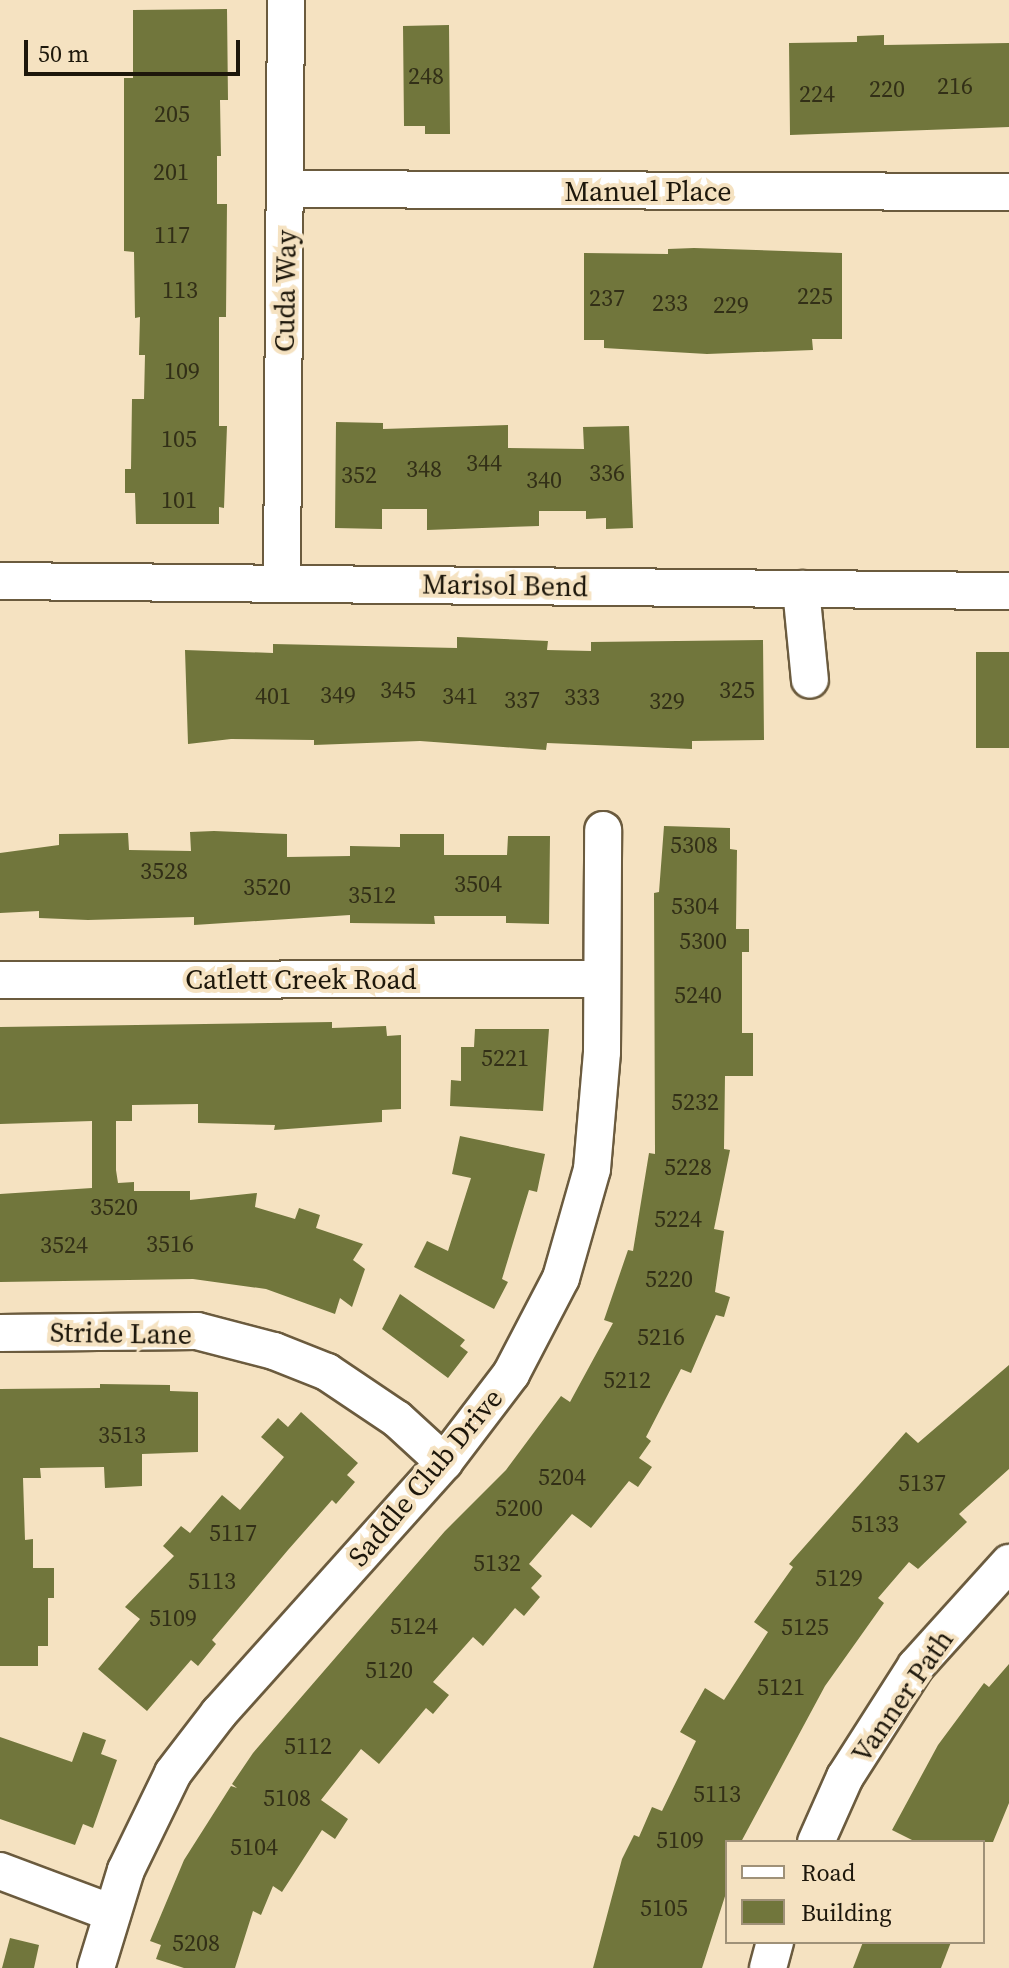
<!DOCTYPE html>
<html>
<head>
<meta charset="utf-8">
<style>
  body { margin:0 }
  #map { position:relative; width:1009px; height:1968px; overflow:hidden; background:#f5e2c1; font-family:"Source Serif 4",serif }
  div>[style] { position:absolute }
  .building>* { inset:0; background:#71763c; transform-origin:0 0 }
  .roads { filter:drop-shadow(2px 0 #6b5b3e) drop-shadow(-2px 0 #6b5b3e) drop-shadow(0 2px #6b5b3e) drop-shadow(0 -2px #6b5b3e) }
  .minor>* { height:36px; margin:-18px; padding:0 18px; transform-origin:18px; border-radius:18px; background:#fff }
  span { translate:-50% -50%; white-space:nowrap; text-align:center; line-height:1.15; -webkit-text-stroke:8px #f5e2c1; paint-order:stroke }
  .number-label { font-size:24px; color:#322f17 }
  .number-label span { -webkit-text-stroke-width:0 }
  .street-label { font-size:28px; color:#1d170b }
  .legend { position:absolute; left:725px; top:1840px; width:260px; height:104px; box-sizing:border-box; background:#f5e2c1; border:2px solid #9f9178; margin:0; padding:10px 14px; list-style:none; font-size:24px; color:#1d170b }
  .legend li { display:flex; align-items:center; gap:16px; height:40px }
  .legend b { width:40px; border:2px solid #9f9178 }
  .scale { position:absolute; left:24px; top:40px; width:216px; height:36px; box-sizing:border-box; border:4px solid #1d170b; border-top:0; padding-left:10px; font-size:24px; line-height:28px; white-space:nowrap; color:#1d170b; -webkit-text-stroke:6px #f5e2c1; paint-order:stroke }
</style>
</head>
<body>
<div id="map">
  <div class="building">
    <div style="clip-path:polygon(227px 9px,228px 100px,220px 100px,221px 156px,217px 156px,217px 204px,227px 204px,226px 317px,219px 317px,219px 426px,227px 426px,224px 508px,219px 507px,219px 524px,136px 524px,135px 493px,125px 493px,125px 469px,131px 469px,132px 399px,144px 399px,145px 355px,139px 355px,140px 317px,135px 318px,134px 252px,124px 251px,124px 78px,133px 78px,133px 10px)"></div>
    <div style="clip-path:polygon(449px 25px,450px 134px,425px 134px,425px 126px,404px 126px,403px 26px)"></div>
    <div style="clip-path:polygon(884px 35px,884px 45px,1009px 43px,1009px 127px,790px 135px,789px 43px,857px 42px,857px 36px)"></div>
    <div style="clip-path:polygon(694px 248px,842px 253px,842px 339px,812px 339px,813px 350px,707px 354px,604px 348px,604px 340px,584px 340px,584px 253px,668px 254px,668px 249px)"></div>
    <div style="clip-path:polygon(336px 422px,383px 423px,383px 429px,508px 425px,508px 448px,584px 449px,583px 427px,629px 426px,633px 528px,606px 529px,606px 518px,586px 519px,586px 511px,539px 511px,539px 526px,427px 530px,427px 509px,382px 509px,382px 529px,335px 528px)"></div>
    <div style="clip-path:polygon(457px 637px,548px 641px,547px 650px,591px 651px,591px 642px,763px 640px,764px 740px,692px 741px,692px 749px,547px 743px,546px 750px,420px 741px,314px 745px,314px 740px,231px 739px,188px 744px,185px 650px,273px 653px,273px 644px,457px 648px)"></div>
    <div style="left:976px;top:652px;width:33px;height:96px"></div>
    <div style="clip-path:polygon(664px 826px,730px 828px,730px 849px,737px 850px,736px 929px,749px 929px,749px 952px,742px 952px,742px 1033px,753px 1033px,753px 1076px,725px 1076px,724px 1149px,730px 1150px,714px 1229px,724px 1231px,715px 1292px,730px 1297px,724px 1317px,716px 1315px,691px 1373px,681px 1369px,646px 1437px,651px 1441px,639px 1458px,652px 1467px,638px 1487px,629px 1481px,591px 1528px,572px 1514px,529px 1564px,542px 1576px,531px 1588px,540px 1597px,524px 1616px,515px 1608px,483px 1646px,473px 1637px,433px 1682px,449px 1695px,433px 1714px,426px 1708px,379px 1764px,361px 1749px,321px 1800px,348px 1819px,335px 1839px,322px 1830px,282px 1892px,273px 1886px,261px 1915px,253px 1911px,235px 1968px,184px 1968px,156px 1959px,161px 1945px,150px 1941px,184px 1860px,231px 1786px,237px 1788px,232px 1784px,253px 1753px,445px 1531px,506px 1470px,561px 1396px,570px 1402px,613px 1323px,604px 1320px,628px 1250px,633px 1251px,649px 1153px,655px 1154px,654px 893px,659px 892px)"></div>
    <div style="clip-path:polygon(214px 831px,287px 834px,287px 857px,350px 856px,350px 846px,400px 847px,400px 834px,444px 834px,444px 855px,507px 855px,508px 836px,550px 836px,549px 924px,506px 923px,506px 916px,434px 916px,435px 924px,350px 923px,350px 915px,194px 925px,194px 917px,88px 920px,39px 918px,39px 911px,0 913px,0 853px,59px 845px,59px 834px,128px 833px,129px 850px,191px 851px,190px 832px)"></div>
    <div style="clip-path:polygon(332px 1022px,332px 1028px,386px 1026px,387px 1036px,401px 1035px,401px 1109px,382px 1110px,382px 1122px,274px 1130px,275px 1125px,198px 1123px,198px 1104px,132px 1105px,132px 1121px,116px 1121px,116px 1170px,118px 1183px,134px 1182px,134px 1191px,190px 1191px,190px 1200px,257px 1193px,255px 1207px,295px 1219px,299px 1208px,320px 1215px,316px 1228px,363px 1244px,353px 1260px,365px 1269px,352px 1307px,340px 1298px,335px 1314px,266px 1289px,193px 1279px,0 1282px,0 1194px,92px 1188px,92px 1121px,0 1124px,0 1027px)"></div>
    <div style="clip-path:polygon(475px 1029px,549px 1029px,543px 1111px,450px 1106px,451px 1080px,461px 1081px,461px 1047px,474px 1047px)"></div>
    <div style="clip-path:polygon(460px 1136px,545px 1154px,537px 1192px,529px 1190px,502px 1279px,508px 1282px,494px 1309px,414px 1267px,427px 1241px,448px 1251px,471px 1178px,452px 1174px)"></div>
    <div style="clip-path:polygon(400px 1294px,465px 1340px,460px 1346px,468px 1352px,448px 1378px,382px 1329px)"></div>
    <div style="clip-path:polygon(1009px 1365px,1009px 1469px,959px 1514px,967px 1522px,918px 1569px,909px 1562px,878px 1598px,884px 1603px,825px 1686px,741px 1842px,727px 1842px,727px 1890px,702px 1968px,593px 1968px,622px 1859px,634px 1835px,639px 1837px,652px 1807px,662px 1811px,696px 1741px,680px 1732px,705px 1688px,724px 1700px,768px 1632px,754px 1622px,793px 1567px,789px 1564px,906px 1432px,918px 1443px)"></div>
    <div style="clip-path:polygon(100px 1384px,170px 1385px,170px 1391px,198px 1392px,198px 1452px,142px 1454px,142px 1486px,105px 1488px,104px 1467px,40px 1468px,41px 1478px,23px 1478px,25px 1540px,33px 1539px,33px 1568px,54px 1568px,54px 1598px,48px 1598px,48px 1646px,38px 1646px,38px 1666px,0 1666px,0 1389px,100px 1388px)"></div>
    <div style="clip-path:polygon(301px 1412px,358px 1463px,347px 1475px,355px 1482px,336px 1504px,332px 1500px,288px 1550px,212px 1640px,216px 1644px,198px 1666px,191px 1660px,147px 1711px,98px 1669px,140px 1619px,125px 1607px,174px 1556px,163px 1546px,181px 1526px,190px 1533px,222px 1495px,240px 1510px,284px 1457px,261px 1437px,278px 1418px,288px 1427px)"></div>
    <div style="clip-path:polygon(1009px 1664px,1009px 1803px,993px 1842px,916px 1842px,892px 1830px,938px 1745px,984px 1683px,989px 1687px)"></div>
    <div style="clip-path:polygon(83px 1732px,106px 1740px,101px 1754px,117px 1760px,93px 1828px,83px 1824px,75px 1845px,0 1819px,0 1737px,72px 1762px)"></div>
    <div style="clip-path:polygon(10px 1938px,39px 1945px,34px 1968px,2px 1968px)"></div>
    <div style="clip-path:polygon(863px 1942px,951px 1942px,941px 1968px,853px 1968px)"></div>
  </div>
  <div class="roads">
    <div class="minor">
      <div style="left:287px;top:189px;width:722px;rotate:0.24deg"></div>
      <div style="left:0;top:581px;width:1009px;rotate:0.57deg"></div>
      <div style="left:282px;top:581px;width:581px;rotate:-89.61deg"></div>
      <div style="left:801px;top:589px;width:91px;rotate:84.4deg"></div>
      <div style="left:0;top:980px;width:602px;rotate:-0.1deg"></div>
      <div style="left:0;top:1333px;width:197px;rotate:-0.6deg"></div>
      <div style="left:197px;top:1331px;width:80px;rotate:14.6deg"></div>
      <div style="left:274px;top:1351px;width:57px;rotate:21.6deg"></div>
      <div style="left:327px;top:1372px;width:84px;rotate:33.9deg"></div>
      <div style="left:397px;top:1419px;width:64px;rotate:42.5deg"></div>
      <div style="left:816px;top:1842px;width:71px;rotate:-66deg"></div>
      <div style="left:845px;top:1777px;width:132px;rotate:-57.4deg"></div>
      <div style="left:916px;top:1666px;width:139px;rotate:-47.9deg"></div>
      <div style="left:0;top:1871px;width:120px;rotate:20.6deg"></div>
      <div style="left:96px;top:1968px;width:102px;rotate:-73deg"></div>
      <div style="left:126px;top:1870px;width:108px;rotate:-64.1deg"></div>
      <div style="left:173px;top:1773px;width:76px;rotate:-52.5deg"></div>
      <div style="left:219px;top:1713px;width:337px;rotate:-48.1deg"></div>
      <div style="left:444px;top:1462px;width:111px;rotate:-52.7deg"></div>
      <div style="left:511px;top:1374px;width:108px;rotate:-62.5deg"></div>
      <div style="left:561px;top:1278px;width:113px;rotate:-74.1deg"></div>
      <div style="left:592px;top:1169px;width:117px;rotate:-85.1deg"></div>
      <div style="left:602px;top:1052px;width:222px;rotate:-89.7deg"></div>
      <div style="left:768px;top:1968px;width:27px;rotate:-75deg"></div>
    </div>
  </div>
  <div class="number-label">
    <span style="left:426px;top:76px">248</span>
    <span style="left:955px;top:86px">216</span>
    <span style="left:887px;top:89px">220</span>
    <span style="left:817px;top:94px">224</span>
    <span style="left:172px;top:114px">205</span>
    <span style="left:171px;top:172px">201</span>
    <span style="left:172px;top:235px">117</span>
    <span style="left:180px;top:290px">113</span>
    <span style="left:815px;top:296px">225</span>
    <span style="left:607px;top:298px">237</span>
    <span style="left:670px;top:303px">233</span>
    <span style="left:731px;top:305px">229</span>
    <span style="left:182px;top:371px">109</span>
    <span style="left:179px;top:439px">105</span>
    <span style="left:484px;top:463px">344</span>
    <span style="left:424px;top:469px">348</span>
    <span style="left:607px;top:473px">336</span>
    <span style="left:359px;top:475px">352</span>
    <span style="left:544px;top:480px">340</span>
    <span style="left:179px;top:500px">101</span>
    <span style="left:398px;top:690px">345</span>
    <span style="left:737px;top:690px">325</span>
    <span style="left:338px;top:695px">349</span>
    <span style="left:273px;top:696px">401</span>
    <span style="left:460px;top:696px">341</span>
    <span style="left:582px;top:697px">333</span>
    <span style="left:522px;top:700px">337</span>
    <span style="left:667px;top:701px">329</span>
    <span style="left:694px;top:845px">5308</span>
    <span style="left:164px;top:871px">3528</span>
    <span style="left:478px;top:884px">3504</span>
    <span style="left:267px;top:887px">3520</span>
    <span style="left:372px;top:895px">3512</span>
    <span style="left:695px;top:906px">5304</span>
    <span style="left:703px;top:941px">5300</span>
    <span style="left:698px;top:995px">5240</span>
    <span style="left:505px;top:1058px">5221</span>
    <span style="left:695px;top:1102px">5232</span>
    <span style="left:688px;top:1167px">5228</span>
    <span style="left:114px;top:1207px">3520</span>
    <span style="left:678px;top:1219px">5224</span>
    <span style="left:170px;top:1244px">3516</span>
    <span style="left:64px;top:1245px">3524</span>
    <span style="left:669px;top:1279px">5220</span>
    <span style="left:661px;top:1337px">5216</span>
    <span style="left:627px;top:1380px">5212</span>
    <span style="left:122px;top:1435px">3513</span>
    <span style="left:562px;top:1477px">5204</span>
    <span style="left:922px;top:1483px">5137</span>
    <span style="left:519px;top:1508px">5200</span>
    <span style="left:875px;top:1524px">5133</span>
    <span style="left:233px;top:1533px">5117</span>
    <span style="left:497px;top:1563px">5132</span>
    <span style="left:839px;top:1578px">5129</span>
    <span style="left:212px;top:1581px">5113</span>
    <span style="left:173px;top:1618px">5109</span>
    <span style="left:414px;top:1626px">5124</span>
    <span style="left:805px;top:1627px">5125</span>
    <span style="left:389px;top:1670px">5120</span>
    <span style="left:781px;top:1687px">5121</span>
    <span style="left:308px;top:1746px">5112</span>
    <span style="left:717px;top:1794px">5113</span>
    <span style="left:287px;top:1798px">5108</span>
    <span style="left:680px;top:1840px">5109</span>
    <span style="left:254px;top:1847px">5104</span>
    <span style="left:664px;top:1908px">5105</span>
    <span style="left:196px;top:1943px">5208</span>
  </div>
  <div class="street-label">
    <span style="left:648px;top:191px">Manuel Place</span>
    <span style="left:285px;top:291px;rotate:-89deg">Cuda Way</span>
    <span style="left:505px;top:585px;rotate:1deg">Marisol Bend</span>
    <span style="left:301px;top:979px">Catlett Creek Road</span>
    <span style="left:121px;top:1333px;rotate:1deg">Stride Lane</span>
    <span style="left:425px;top:1477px;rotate:-50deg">Saddle Club Drive</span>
    <span style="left:902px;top:1696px;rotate:-55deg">Vanner Path</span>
  </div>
  <ul class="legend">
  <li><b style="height:10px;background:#fff"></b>Road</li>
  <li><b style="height:22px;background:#71763c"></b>Building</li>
  </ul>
  <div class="scale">50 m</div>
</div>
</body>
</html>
